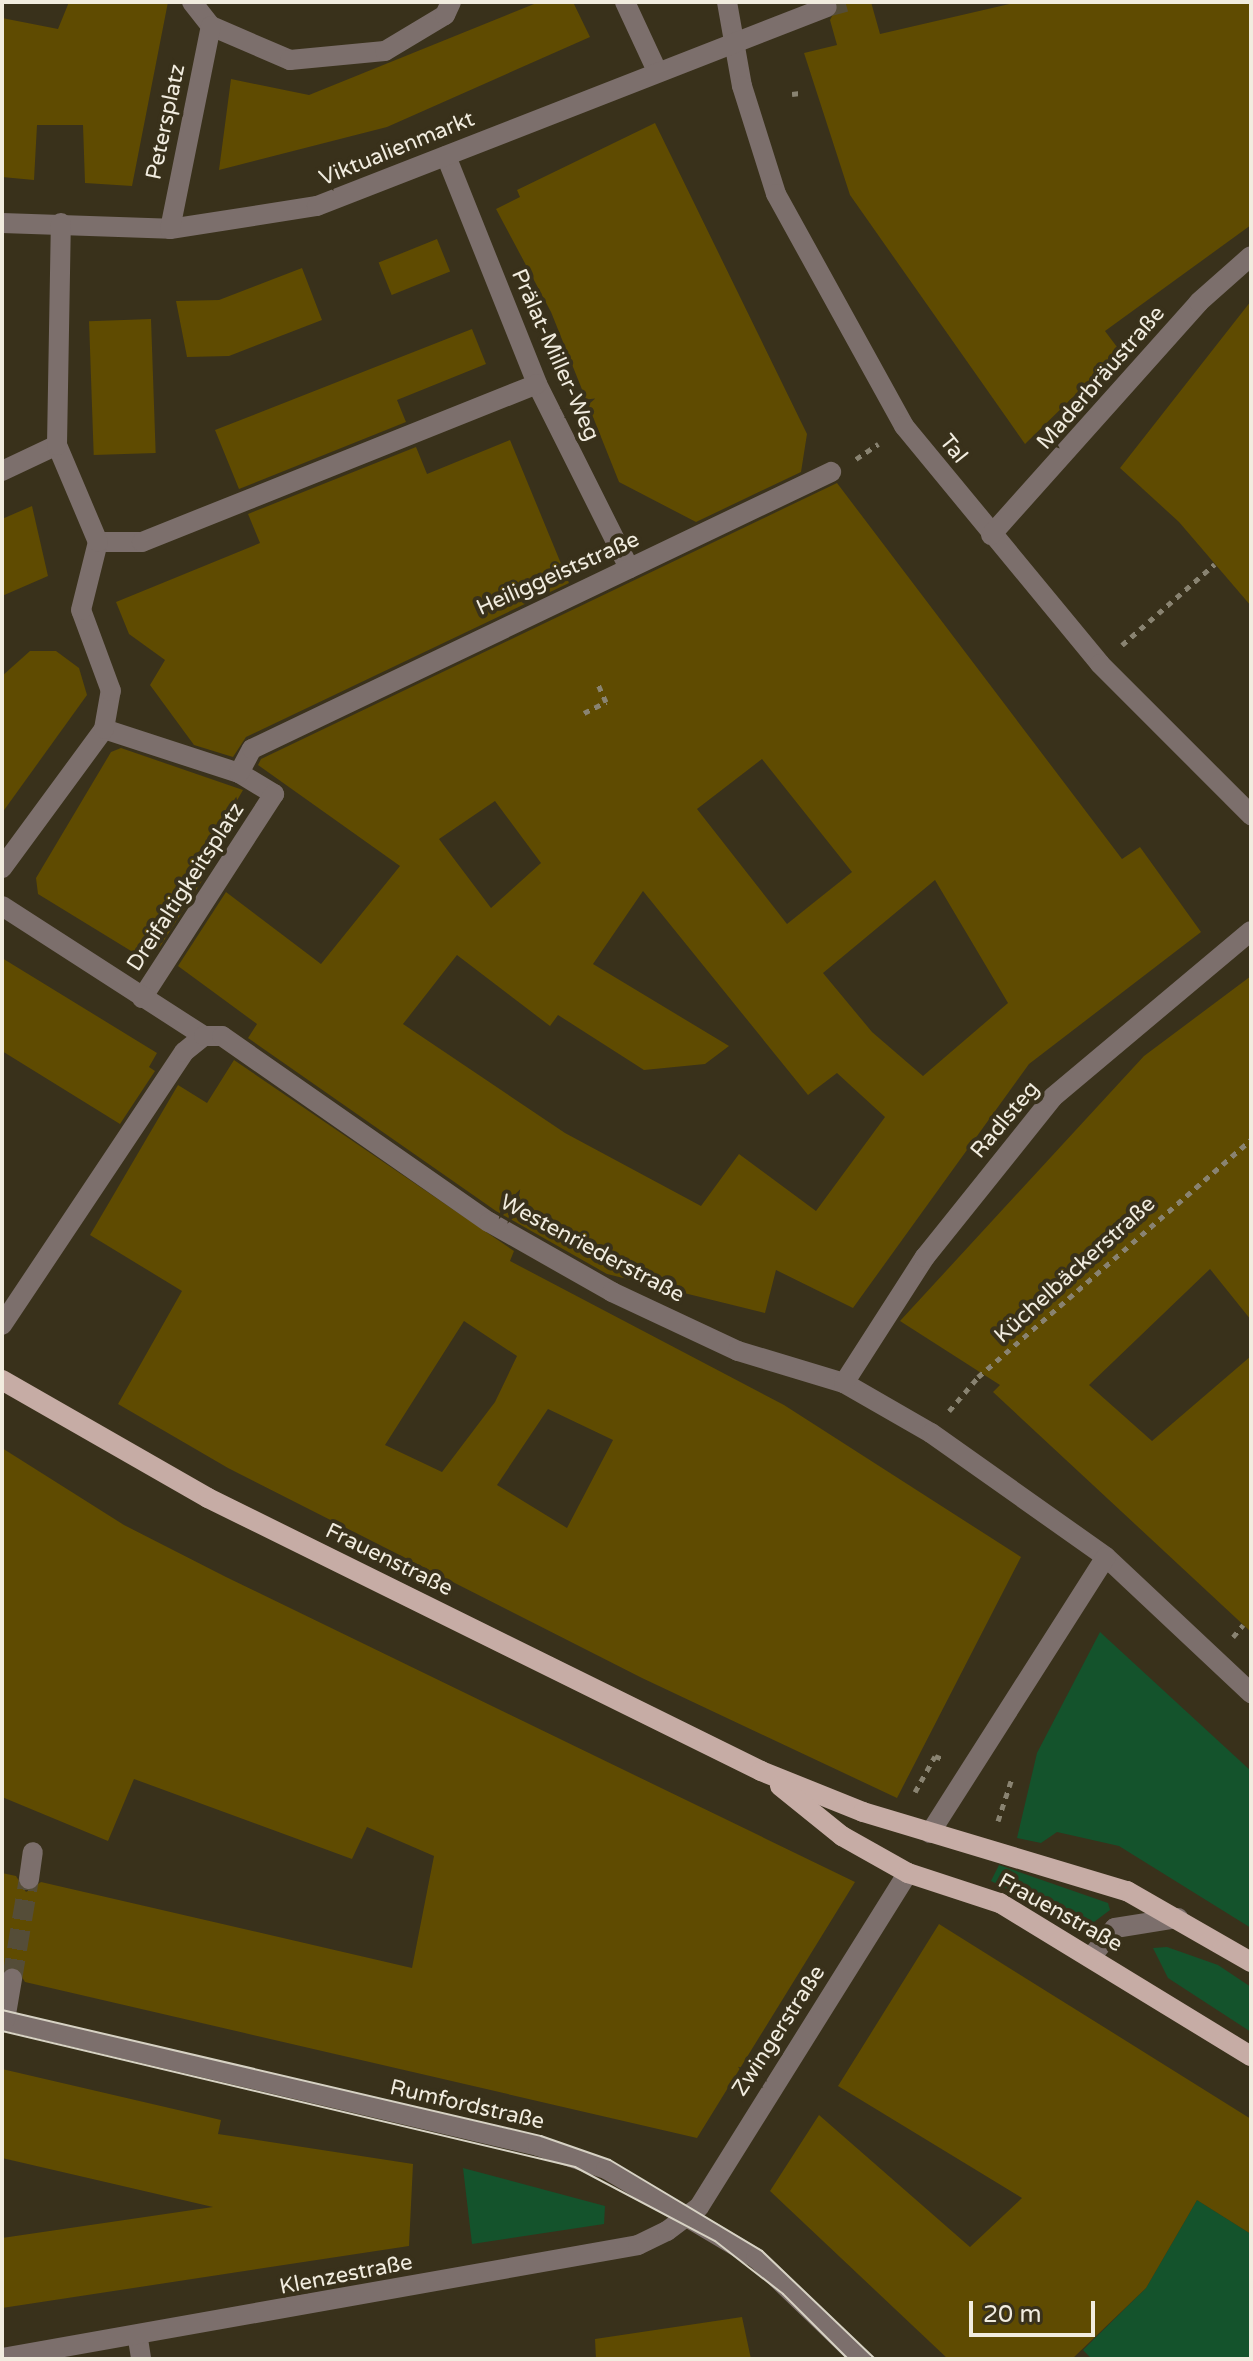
<!DOCTYPE html>
<html>
<head>
<meta charset="utf-8">
<style>
  body { margin:0 }
  #map { position:relative; width:1253px; height:2361px; overflow:hidden; background:#39311b; font-family:"Varela Round",sans-serif }
  div>[style] { position:absolute }
  .green>* { inset:0; background:#14532c }
  .building>* { inset:0; background:#5f4b01; transform-origin:0 0 }
  .minor-tunnel>* { height:20px; margin-top:-10px; transform-origin:0; background:repeating-linear-gradient(90deg,#554d38 0 20px,transparent 0 30px) }
  .path>* { height:5px; margin-top:-2.5px; transform-origin:0; background:repeating-linear-gradient(90deg,#898371 0 6px,transparent 0 12px) }
  .minor>* { height:20px; margin:-10px; padding:0 10px; transform-origin:10px; border-radius:10px; background:#7c6f6c }
  .major>* { height:20px; margin:-10px; padding:0 10px; transform-origin:10px; border-radius:10px; background:#c6aca5 }
  .tram>* { height:2px; margin:-1px; padding:0 1px; transform-origin:1px; border-radius:1px; background:#d7d2c4 }
  span { translate:-50% -50%; white-space:nowrap; text-align:center; line-height:1.15; -webkit-text-stroke:8px #39311b; paint-order:stroke }
  .street-label { font-size:22px; color:#f1ecdf }
  .frame { position:absolute; inset:0; border:4px solid #f1ecdf; pointer-events:none }
  .scale { position:absolute; left:969px; top:2301px; width:126px; height:36px; box-sizing:border-box; border:4px solid #f1ecdf; border-top:0; padding-left:10px; font-size:24px; line-height:28px; white-space:nowrap; color:#f1ecdf; -webkit-text-stroke:6px #39311b; paint-order:stroke }
</style>
</head>
<body>
<div id="map">
  <div class="green">
    <div style="clip-path:polygon(1100px 1632px,1251px 1771px,1251px 1928px,1119px 1846px,1057px 1832px,1041px 1843px,1017px 1838px,1037px 1753px)"></div>
    <div style="clip-path:polygon(999px 1865px,1108px 1903px,1110px 1910px,1086px 1928px,991px 1881px)"></div>
    <div style="clip-path:polygon(1167px 1947px,1218px 1965px,1251px 1987px,1251px 2032px,1168px 1978px,1153px 1948px)"></div>
    <div style="clip-path:polygon(463px 2168px,605px 2206px,604px 2224px,472px 2244px)"></div>
    <div style="clip-path:polygon(1197px 2200px,1251px 2234px,1251px 2359px,1092px 2359px,1083px 2350px,1146px 2288px)"></div>
  </div>
  <div class="building">
    <div style="clip-path:polygon(69px 2px,168px 2px,132px 186px,85px 183px,83px 125px,37px 125px,34px 180px,2px 177px,2px 18px,58px 29px)"></div>
    <div style="clip-path:polygon(539px 2px,573px 2px,590px 37px,387px 127px,219px 170px,231px 79px,309px 95px)"></div>
    <div style="clip-path:polygon(839px 2px,871px 2px,880px 34px,1018px 2px,1251px 2px,1251px 225px,1105px 331px,1120px 351px,1025px 444px,850px 195px,804px 53px,837px 45px,830px 20px)"></div>
    <div style="clip-path:polygon(655px 123px,807px 434px,801px 472px,696px 522px,619px 482px,551px 312px,496px 209px,520px 197px,517px 190px)"></div>
    <div style="left:437px;top:239px;width:35px;height:63px;rotate:68deg"></div>
    <div style="clip-path:polygon(302px 268px,322px 320px,229px 356px,187px 357px,176px 301px,219px 300px)"></div>
    <div style="clip-path:polygon(1251px 301px,1251px 606px,1179px 522px,1120px 468px)"></div>
    <div style="left:151px;top:319px;width:134px;height:62px;rotate:88deg"></div>
    <div style="clip-path:polygon(472px 329px,486px 364px,397px 400px,406px 422px,239px 489px,215px 430px)"></div>
    <div style="clip-path:polygon(510px 440px,569px 583px,246px 737px,233px 757px,194px 745px,150px 685px,165px 660px,129px 634px,116px 602px,260px 543px,248px 514px,416px 447px,427px 474px)"></div>
    <div style="clip-path:polygon(evenodd,837px 483px,1122px 859px,1140px 847px,1201px 932px,1029px 1064px,853px 1308px,776px 1270px,765px 1313px,607px 1274px,496px 1211px,248px 1038px,257px 1024px,178px 966px,226px 892px,321px 964px,400px 866px,258px 765px,261px 759px,837px 483px,762px 759px,852px 872px,787px 924px,697px 809px,762px 759px,837px 483px,495px 801px,541px 863px,491px 908px,439px 839px,495px 801px,837px 483px,935px 880px,1008px 1003px,923px 1076px,872px 1032px,823px 973px,935px 880px,837px 483px,643px 891px,808px 1095px,837px 1073px,885px 1117px,816px 1211px,739px 1154px,701px 1206px,565px 1133px,403px 1024px,457px 955px,550px 1026px,558px 1015px,644px 1070px,705px 1064px,729px 1046px,593px 964px,643px 891px)"></div>
    <div style="clip-path:polygon(32px 506px,48px 576px,2px 596px,2px 519px)"></div>
    <div style="clip-path:polygon(30px 651px,56px 651px,79px 668px,87px 695px,2px 813px,2px 676px)"></div>
    <div style="clip-path:polygon(121px 748px,243px 790px,197px 870px,205px 876px,158px 950px,144px 940px,136px 954px,38px 894px,36px 878px,111px 752px)"></div>
    <div style="clip-path:polygon(2px 958px,157px 1053px,149px 1067px,155px 1071px,120px 1124px,2px 1051px)"></div>
    <div style="clip-path:polygon(1251px 976px,1251px 1320px,1210px 1269px,1089px 1385px,1152px 1441px,1251px 1356px,1251px 1632px,993px 1392px,1000px 1385px,900px 1321px,1144px 1056px)"></div>
    <div style="clip-path:polygon(evenodd,234px 1060px,514px 1251px,510px 1261px,784px 1405px,1021px 1557px,897px 1798px,642px 1678px,228px 1468px,118px 1404px,182px 1291px,90px 1235px,178px 1085px,207px 1103px,234px 1060px,464px 1321px,517px 1356px,495px 1402px,442px 1472px,385px 1445px,464px 1321px,234px 1060px,548px 1409px,613px 1440px,567px 1528px,497px 1485px,548px 1409px)"></div>
    <div style="clip-path:polygon(2px 1448px,124px 1525px,226px 1577px,855px 1882px,697px 2138px,25px 1982px,15px 1966px,2px 1971px,2px 1873px,16px 1876px,26px 1892px,41px 1882px,412px 1968px,434px 1856px,367px 1827px,352px 1859px,134px 1779px,108px 1841px,2px 1797px)"></div>
    <div style="clip-path:polygon(939px 1924px,1251px 2119px,1251px 2234px,1197px 2200px,1146px 2288px,1072px 2359px,948px 2359px,770px 2191px,819px 2115px,970px 2247px,1022px 2198px,838px 2086px)"></div>
    <div style="clip-path:polygon(2px 2069px,221px 2120px,218px 2134px,413px 2164px,409px 2246px,2px 2308px,2px 2238px,213px 2207px,2px 2158px)"></div>
    <div style="clip-path:polygon(742px 2317px,751px 2359px,596px 2359px,595px 2339px)"></div>
  </div>
  <div class="minor-tunnel">
    <div style="left:827px;top:7px;width:19px;rotate:-16deg"></div>
    <div style="left:12px;top:1979px;width:101px;rotate:-80.4deg"></div>
  </div>
  <div class="path">
    <div style="left:792px;top:94px;width:8px;rotate:-7deg"></div>
    <div style="left:856px;top:459px;width:27px;rotate:-34deg"></div>
    <div style="left:1122px;top:645px;width:123px;rotate:-41.1deg"></div>
    <div style="left:584px;top:713px;width:25px;rotate:-27deg"></div>
    <div style="left:606px;top:702px;width:20px;rotate:-114deg"></div>
    <div style="left:949px;top:1411px;width:45px;rotate:-49.5deg"></div>
    <div style="left:978px;top:1377px;width:362px;rotate:-41deg"></div>
    <div style="left:1233px;top:1637px;width:16px;rotate:-50deg"></div>
    <div style="left:915px;top:1792px;width:41px;rotate:-60.9deg"></div>
    <div style="left:935px;top:1756px;width:9px;rotate:21deg"></div>
    <div style="left:998px;top:1821px;width:45px;rotate:-72deg"></div>
  </div>
  <div class="minor">
    <div style="left:192px;top:2px;width:31px;rotate:52deg"></div>
    <div style="left:211px;top:26px;width:86px;rotate:23.3deg"></div>
    <div style="left:290px;top:60px;width:95px;rotate:-5.4deg"></div>
    <div style="left:385px;top:51px;width:70px;rotate:-31deg"></div>
    <div style="left:445px;top:15px;width:14px;rotate:-65deg"></div>
    <div style="left:625px;top:2px;width:76px;rotate:65.1deg"></div>
    <div style="left:727px;top:2px;width:85px;rotate:79.9deg"></div>
    <div style="left:742px;top:86px;width:113px;rotate:72.5deg"></div>
    <div style="left:776px;top:194px;width:265px;rotate:61.1deg"></div>
    <div style="left:904px;top:426px;width:308px;rotate:50.5deg"></div>
    <div style="left:1100px;top:664px;width:214px;rotate:45deg"></div>
    <div style="left:446px;top:156px;width:245px;rotate:68.2deg"></div>
    <div style="left:537px;top:384px;width:206px;rotate:63.4deg"></div>
    <div style="left:2px;top:223px;width:168px;rotate:2deg"></div>
    <div style="left:170px;top:229px;width:149px;rotate:-8.9deg"></div>
    <div style="left:317px;top:206px;width:547px;rotate:-21.32deg"></div>
    <div style="left:170px;top:229px;width:207px;rotate:-78.6deg"></div>
    <div style="left:2px;top:471px;width:61px;rotate:-25.3deg"></div>
    <div style="left:991px;top:535px;width:312px;rotate:-48.2deg"></div>
    <div style="left:1199px;top:302px;width:69px;rotate:-41.5deg"></div>
    <div style="left:98px;top:542px;width:44px"></div>
    <div style="left:142px;top:542px;width:425px;rotate:-21.8deg"></div>
    <div style="left:104px;top:729px;width:142px;rotate:18.1deg"></div>
    <div style="left:239px;top:773px;width:41px;rotate:31deg"></div>
    <div style="left:274px;top:794px;width:243px;rotate:122.9deg"></div>
    <div style="left:239px;top:773px;width:27px;rotate:-62deg"></div>
    <div style="left:252px;top:749px;width:642px;rotate:-25.57deg"></div>
    <div style="left:2px;top:868px;width:172px;rotate:-53.7deg"></div>
    <div style="left:104px;top:729px;width:39px;rotate:-80deg"></div>
    <div style="left:111px;top:691px;width:86px;rotate:-110.3deg"></div>
    <div style="left:81px;top:610px;width:70px;rotate:-76deg"></div>
    <div style="left:98px;top:542px;width:105px;rotate:-112.9deg"></div>
    <div style="left:57px;top:445px;width:222px;rotate:-89deg"></div>
    <div style="left:2px;top:906px;width:240px;rotate:32.8deg"></div>
    <div style="left:2px;top:1325px;width:328px;rotate:-56.3deg"></div>
    <div style="left:184px;top:1052px;width:26px;rotate:-39deg"></div>
    <div style="left:204px;top:1036px;width:18px"></div>
    <div style="left:222px;top:1036px;width:325px;rotate:34.9deg"></div>
    <div style="left:489px;top:1222px;width:142px;rotate:29.6deg"></div>
    <div style="left:612px;top:1292px;width:139px;rotate:25.1deg"></div>
    <div style="left:738px;top:1351px;width:111px;rotate:16.8deg"></div>
    <div style="left:844px;top:1383px;width:100px;rotate:29.9deg"></div>
    <div style="left:931px;top:1433px;width:214px;rotate:35.3deg"></div>
    <div style="left:1106px;top:1557px;width:199px;rotate:43.2deg"></div>
    <div style="left:844px;top:1383px;width:150px;rotate:-57.3deg"></div>
    <div style="left:925px;top:1257px;width:205px;rotate:-51.3deg"></div>
    <div style="left:1053px;top:1097px;width:258px;rotate:-40deg"></div>
    <div style="left:930px;top:1833px;width:327px;rotate:-57.5deg"></div>
    <div style="left:29px;top:1879px;width:27px;rotate:-82deg"></div>
    <div style="left:1092px;top:1956px;width:36px;rotate:-51deg"></div>
    <div style="left:1115px;top:1928px;width:64px;rotate:-9deg"></div>
    <div style="left:2px;top:2020px;width:551px;rotate:13.23deg"></div>
    <div style="left:538px;top:2146px;width:72px;rotate:18.7deg"></div>
    <div style="left:606px;top:2169px;width:174px;rotate:30.7deg"></div>
    <div style="left:756px;top:2258px;width:146px;rotate:43.9deg"></div>
    <div style="left:5px;top:2020px;width:42px;rotate:-80.3deg"></div>
    <div style="left:138px;top:2339px;width:20px;rotate:81deg"></div>
    <div style="left:2px;top:2358px;width:646px;rotate:-10.07deg"></div>
    <div style="left:638px;top:2245px;width:32px;rotate:-26deg"></div>
    <div style="left:667px;top:2231px;width:40px;rotate:-37deg"></div>
    <div style="left:699px;top:2207px;width:394px;rotate:-58deg"></div>
  </div>
  <div class="major">
    <div style="left:2px;top:1380px;width:237px;rotate:29.8deg"></div>
    <div style="left:208px;top:1498px;width:617px;rotate:26.27deg"></div>
    <div style="left:761px;top:1771px;width:110px;rotate:21.9deg"></div>
    <div style="left:863px;top:1812px;width:276px;rotate:16.7deg"></div>
    <div style="left:1127px;top:1891px;width:143px;rotate:29.8deg"></div>
    <div style="left:780px;top:1786px;width:80px;rotate:38.9deg"></div>
    <div style="left:842px;top:1836px;width:76px;rotate:29.3deg"></div>
    <div style="left:908px;top:1873px;width:97px;rotate:18.1deg"></div>
    <div style="left:1000px;top:1903px;width:294px;rotate:31.4deg"></div>
  </div>
  <div class="tram">
    <div style="left:2px;top:2010px;width:554px;rotate:13.16deg"></div>
    <div style="left:541px;top:2136px;width:73px;rotate:19.2deg"></div>
    <div style="left:610px;top:2160px;width:177px;rotate:30.9deg"></div>
    <div style="left:762px;top:2251px;width:156px;rotate:43.7deg"></div>
    <div style="left:2px;top:2031px;width:589px;rotate:13.35deg"></div>
    <div style="left:575px;top:2167px;width:158px;rotate:27.9deg"></div>
    <div style="left:715px;top:2241px;width:86px;rotate:37.9deg"></div>
    <div style="left:783px;top:2294px;width:92px;rotate:45deg"></div>
  </div>
  <div class="street-label">
    <span style="left:166px;top:122px;rotate:-78deg">Petersplatz</span>
    <span style="left:397px;top:149px;rotate:-22deg">Viktualienmarkt</span>
    <span style="left:555px;top:355px;rotate:66deg">Prälat-Miller-Weg</span>
    <span style="left:1101px;top:378px;rotate:-49deg">Maderbräustraße</span>
    <span style="left:953px;top:449px;rotate:51deg">Tal</span>
    <span style="left:558px;top:574px;rotate:-24deg">Heiliggeiststraße</span>
    <span style="left:186px;top:887px;rotate:-57deg">Dreifaltigkeitsplatz</span>
    <span style="left:1005px;top:1120px;rotate:-50deg">Radlsteg</span>
    <span style="left:592px;top:1249px;rotate:28deg">Westenriederstraße</span>
    <span style="left:1075px;top:1270px;rotate:-42deg">Küchelbäckerstraße</span>
    <span style="left:389px;top:1560px;rotate:26deg">Frauenstraße</span>
    <span style="left:1060px;top:1913px;rotate:29deg">Frauenstraße</span>
    <span style="left:779px;top:2031px;rotate:-57deg">Zwingerstraße</span>
    <span style="left:467px;top:2105px;rotate:13deg">Rumfordstraße</span>
    <span style="left:346px;top:2275px;rotate:-11deg">Klenzestraße</span>
  </div>
  <div class="frame"></div>
  <div class="scale">20 m</div>
</div>
</body>
</html>
